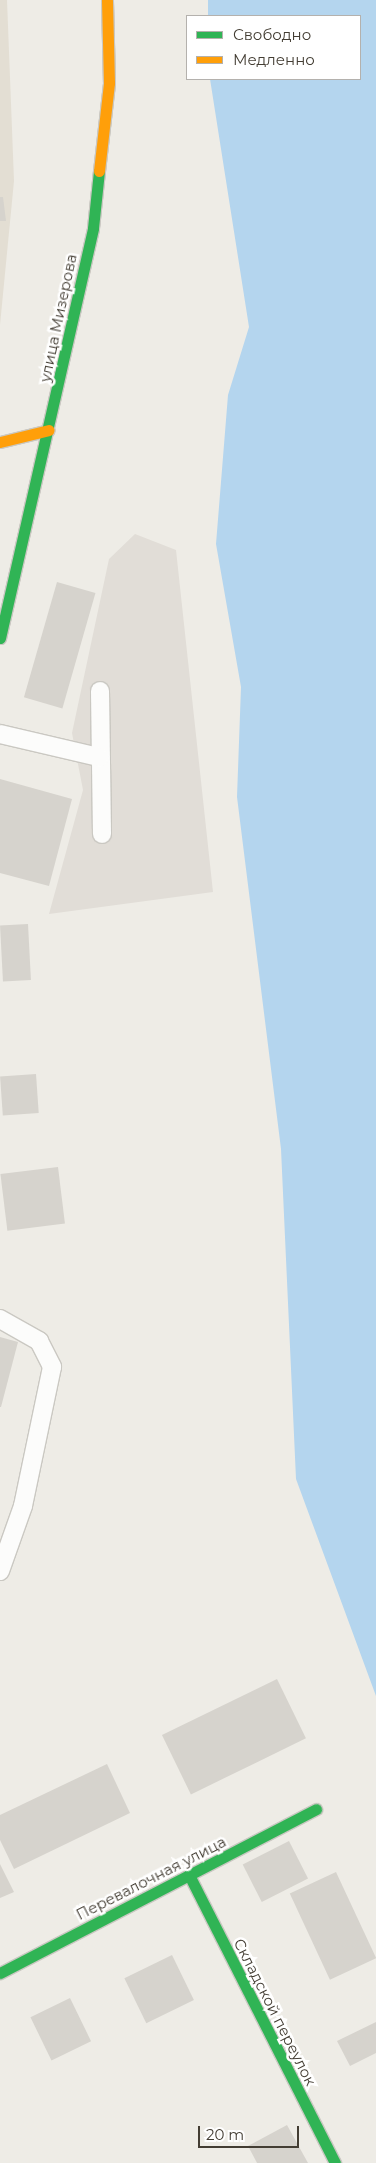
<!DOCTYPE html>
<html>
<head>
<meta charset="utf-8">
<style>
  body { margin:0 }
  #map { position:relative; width:376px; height:2163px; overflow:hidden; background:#eeece6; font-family:Montserrat,sans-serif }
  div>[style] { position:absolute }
  .residential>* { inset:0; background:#e3ded3 }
  .industrial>* { inset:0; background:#e1ddd7 }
  .water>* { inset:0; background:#b4d5ee }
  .building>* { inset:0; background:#d6d3cd; transform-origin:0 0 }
  .roads { filter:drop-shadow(1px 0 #cac8c2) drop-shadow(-1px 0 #cac8c2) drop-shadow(0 1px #cac8c2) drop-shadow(0 -1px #cac8c2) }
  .lane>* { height:18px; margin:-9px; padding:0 9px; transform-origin:9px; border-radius:9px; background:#fcfcfb }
  .fast>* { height:11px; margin:-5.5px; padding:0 5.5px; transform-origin:5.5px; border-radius:5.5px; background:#30b455 }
  .slow>* { height:11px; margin:-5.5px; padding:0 5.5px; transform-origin:5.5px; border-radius:5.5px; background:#ff9f0a }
  span { translate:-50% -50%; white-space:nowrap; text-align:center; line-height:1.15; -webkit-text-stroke:5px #fff; paint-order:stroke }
  .street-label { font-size:15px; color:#433d33 }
  .legend { position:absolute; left:186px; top:15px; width:175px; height:65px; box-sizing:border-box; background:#fff; border:1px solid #b4b1ad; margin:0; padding:6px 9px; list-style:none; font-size:15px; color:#433d33 }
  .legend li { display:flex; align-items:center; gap:10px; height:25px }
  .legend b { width:25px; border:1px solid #b4b1ad }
  .scale { position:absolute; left:198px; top:2126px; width:101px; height:22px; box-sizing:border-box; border:2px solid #433d33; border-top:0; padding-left:6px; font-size:15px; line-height:18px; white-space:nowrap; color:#433d33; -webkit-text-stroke:4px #fff; paint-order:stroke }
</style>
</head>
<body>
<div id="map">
  <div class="residential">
    <div style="clip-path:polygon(0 0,7px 0,14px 181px,0 325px)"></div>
  </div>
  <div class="industrial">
    <div style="clip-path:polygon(135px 534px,176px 550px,213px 892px,49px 914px,83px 790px,72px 733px,109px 559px)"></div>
  </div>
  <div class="water">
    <div style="clip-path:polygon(208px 0,376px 0,376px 1696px,296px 1479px,281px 1149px,237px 797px,241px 687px,216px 544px,228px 395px,249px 327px,210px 79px,360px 79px,360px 16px,208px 16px)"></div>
  </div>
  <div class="building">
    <div style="clip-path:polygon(0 197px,3px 197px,6px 221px,0 221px)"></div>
    <div style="left:57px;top:582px;width:40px;height:120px;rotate:16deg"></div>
    <div style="clip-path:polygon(0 779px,72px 799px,49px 886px,0 873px)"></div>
    <div style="left:28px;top:924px;width:56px;height:28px;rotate:87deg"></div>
    <div style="left:36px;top:1074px;width:39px;height:36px;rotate:86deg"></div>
    <div style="left:58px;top:1167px;width:57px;height:58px;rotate:83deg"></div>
    <div style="clip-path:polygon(0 1337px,18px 1342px,1px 1407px,0 1407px)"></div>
    <div style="left:277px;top:1679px;width:66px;height:128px;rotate:64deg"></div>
    <div style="clip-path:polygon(107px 1764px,130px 1813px,14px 1869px,0 1840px,0 1815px)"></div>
    <div style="left:289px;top:1841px;width:42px;height:52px;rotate:63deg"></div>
    <div style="clip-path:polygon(0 1864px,14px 1892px,0 1898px)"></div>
    <div style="left:336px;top:1872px;width:95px;height:51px;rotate:65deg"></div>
    <div style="left:172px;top:1955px;width:50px;height:53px;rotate:64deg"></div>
    <div style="left:70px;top:1998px;width:48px;height:44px;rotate:64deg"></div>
    <div style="clip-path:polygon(376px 2022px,376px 2053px,350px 2066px,337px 2041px)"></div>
    <div style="clip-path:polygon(287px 2125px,308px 2163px,257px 2163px,248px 2146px)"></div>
  </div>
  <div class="roads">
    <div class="lane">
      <div style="left:100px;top:691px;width:143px;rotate:89.2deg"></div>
      <div style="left:0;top:734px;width:102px;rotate:13.1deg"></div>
      <div style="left:0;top:1319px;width:45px;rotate:29.4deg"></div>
      <div style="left:39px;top:1341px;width:29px;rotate:63deg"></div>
      <div style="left:52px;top:1367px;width:142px;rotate:101.8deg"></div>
      <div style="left:23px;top:1506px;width:69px;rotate:109.5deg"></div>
    </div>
    <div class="fast">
      <div style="left:0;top:638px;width:420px;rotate:-77.2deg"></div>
      <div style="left:93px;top:228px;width:57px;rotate:-84deg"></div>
      <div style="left:189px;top:1875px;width:323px;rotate:63.1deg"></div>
      <div style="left:0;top:1973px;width:356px;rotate:-27.4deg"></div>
    </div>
    <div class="slow">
      <div style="left:99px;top:171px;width:89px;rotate:-83.5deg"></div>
      <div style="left:109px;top:83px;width:83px;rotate:-91.4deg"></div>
      <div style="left:0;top:442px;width:50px;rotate:-13.8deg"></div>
    </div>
  </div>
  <div class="street-label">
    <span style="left:58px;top:318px;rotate:-78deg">улица Мизерова</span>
    <span style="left:151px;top:1878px;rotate:-27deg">Перевалочная улица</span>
    <span style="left:275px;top:2012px;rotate:63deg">Складской переулок</span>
  </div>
  <ul class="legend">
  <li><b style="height:6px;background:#30b455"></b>Свободно</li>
  <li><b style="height:6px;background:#ff9f0a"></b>Медленно</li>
  </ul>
  <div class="scale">20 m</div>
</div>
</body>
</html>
